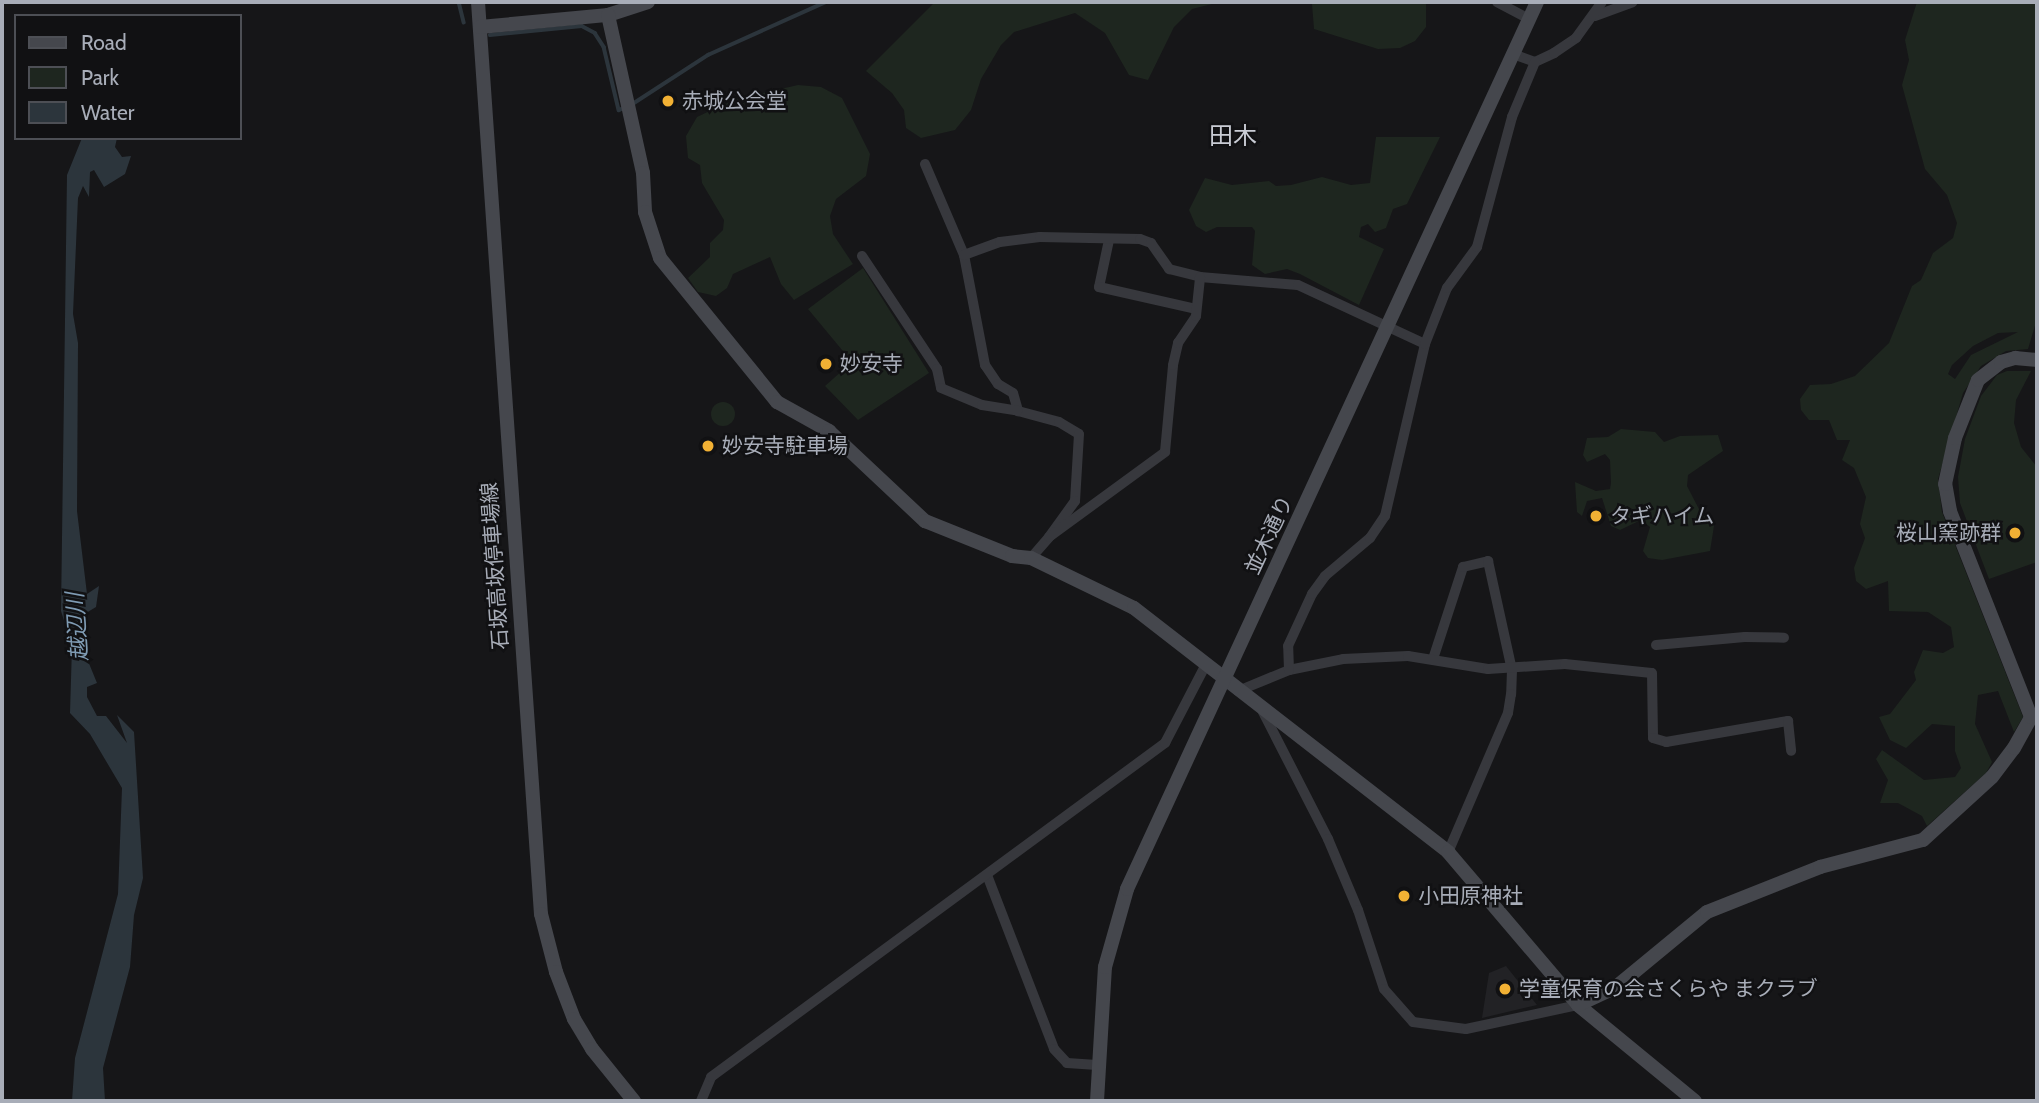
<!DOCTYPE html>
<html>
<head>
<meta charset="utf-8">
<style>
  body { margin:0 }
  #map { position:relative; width:2039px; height:1103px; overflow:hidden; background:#161618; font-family:Cabin,"Noto Sans JP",sans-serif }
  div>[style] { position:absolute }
  .built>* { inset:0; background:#222225 }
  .green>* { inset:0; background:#1e261f }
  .round { border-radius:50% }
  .water>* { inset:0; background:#2c353c }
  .stream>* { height:3.5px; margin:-1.75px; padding:0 1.75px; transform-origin:1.75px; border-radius:1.75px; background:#2c353c }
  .street>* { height:10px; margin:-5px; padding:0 5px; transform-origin:5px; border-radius:5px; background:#37383d }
  .secondary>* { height:14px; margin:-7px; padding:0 7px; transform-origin:7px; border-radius:7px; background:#45474d }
  .dots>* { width:19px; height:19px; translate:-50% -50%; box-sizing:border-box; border:4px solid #111113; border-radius:50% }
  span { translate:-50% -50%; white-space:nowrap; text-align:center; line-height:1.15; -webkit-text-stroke:5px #111113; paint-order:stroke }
  .poi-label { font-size:21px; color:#a8adb8 }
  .left { translate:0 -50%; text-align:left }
  .right { translate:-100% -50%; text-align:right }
  .street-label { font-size:21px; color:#a8adb8 }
  .water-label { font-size:23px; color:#7f9bb3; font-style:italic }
  .quarter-label { font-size:24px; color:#c9ccd4 }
  .frame { position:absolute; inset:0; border:4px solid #a8adb8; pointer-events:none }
  .legend { position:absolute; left:14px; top:14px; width:228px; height:126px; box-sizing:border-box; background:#111113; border:2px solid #4d4f55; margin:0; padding:9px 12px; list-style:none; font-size:21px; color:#a8adb8 }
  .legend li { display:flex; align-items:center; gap:14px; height:35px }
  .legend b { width:35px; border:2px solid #4d4f55 }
</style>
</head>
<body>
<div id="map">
  <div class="built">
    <div style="clip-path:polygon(1506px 966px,1537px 1005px,1482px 1018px,1489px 973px)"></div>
  </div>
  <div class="green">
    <div style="clip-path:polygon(935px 2px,1220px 2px,1192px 9px,1174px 27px,1148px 80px,1129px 75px,1105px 33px,1075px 13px,1014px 32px,1001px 45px,981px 79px,971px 110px,955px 130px,921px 138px,906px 128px,904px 110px,892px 93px,866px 71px)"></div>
    <div style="clip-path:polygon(1307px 2px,1426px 2px,1426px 27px,1415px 41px,1400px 48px,1378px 49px,1314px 29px,1312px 4px)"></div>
    <div style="clip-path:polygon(evenodd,1917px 2px,2037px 2px,2037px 319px,2028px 349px,2006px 351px,1981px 366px,1963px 393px,1938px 479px,1942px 512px,2023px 717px,2014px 732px,1998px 691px,1978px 695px,1975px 724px,1992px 762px,1986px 773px,1927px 826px,1922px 816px,1898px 803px,1880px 803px,1888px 780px,1876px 759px,1882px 750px,1924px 780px,1955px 777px,1961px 768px,1955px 751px,1955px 726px,1932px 724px,1906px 748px,1890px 740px,1879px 717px,1890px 714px,1916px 680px,1914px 672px,1923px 650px,1943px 653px,1954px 647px,1951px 627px,1928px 612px,1889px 611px,1888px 581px,1866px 589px,1856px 581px,1854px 568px,1865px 538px,1860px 524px,1866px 497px,1854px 468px,1842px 460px,1850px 440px,1837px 440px,1829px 420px,1809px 420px,1801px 410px,1800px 399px,1810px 385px,1831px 384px,1855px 376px,1889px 343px,1912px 286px,1921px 280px,1933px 253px,1953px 238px,1957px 223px,1947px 195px,1925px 169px,1902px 85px,1909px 60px,1905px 40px,1917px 2px,2018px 332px,1971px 355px,1955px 379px,1948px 374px,1952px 365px,1973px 346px,1998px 333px,2018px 332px)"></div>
    <div style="clip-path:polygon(798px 85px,821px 87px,842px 98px,870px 154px,866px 176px,836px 199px,830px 216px,833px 234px,853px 264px,794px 300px,781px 284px,770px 257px,733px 274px,727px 288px,716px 296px,698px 292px,688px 278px,710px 257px,710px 243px,723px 230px,724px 220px,702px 183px,700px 165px,688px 158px,686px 136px,697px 117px,733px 100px)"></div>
    <div style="clip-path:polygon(1376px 137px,1440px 137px,1407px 204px,1393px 209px,1386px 228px,1375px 232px,1368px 224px,1361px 227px,1359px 237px,1384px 249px,1359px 305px,1300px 274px,1287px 269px,1265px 274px,1252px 265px,1255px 231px,1252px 227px,1217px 227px,1206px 232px,1196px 226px,1189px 210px,1205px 178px,1232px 185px,1269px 181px,1276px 186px,1291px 185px,1322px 177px,1351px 185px,1370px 183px)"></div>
    <div style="clip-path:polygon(863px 268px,929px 373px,858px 420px,825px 386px,852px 362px,808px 309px)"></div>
    <div style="clip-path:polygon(2007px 371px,2031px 371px,2016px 400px,2014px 423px,2021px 447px,2037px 467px,2037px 562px,1989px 579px,1960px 503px,1958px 477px,1965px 439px,1981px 396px,1997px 375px)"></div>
    <div class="round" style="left:711px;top:402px;width:24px;height:24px"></div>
    <div style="clip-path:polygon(1621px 429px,1655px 432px,1664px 442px,1680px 436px,1718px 435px,1723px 451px,1688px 475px,1687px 486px,1701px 513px,1710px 515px,1714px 526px,1710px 551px,1662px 560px,1648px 558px,1643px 551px,1650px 527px,1641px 520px,1620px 530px,1611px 526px,1602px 498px,1587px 501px,1582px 516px,1577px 512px,1575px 482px,1596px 491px,1610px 489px,1611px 483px,1610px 460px,1605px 454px,1587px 462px,1583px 455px,1587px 438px,1608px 437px)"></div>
  </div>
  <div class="water">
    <div style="clip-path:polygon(82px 138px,117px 138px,115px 147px,122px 157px,131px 156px,125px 174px,104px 187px,94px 170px,90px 172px,89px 197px,83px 186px,78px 198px,73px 314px,78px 343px,77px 511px,87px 594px,99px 586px,96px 607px,86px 613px,88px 661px,97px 683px,87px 687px,87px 697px,97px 716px,106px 716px,127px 743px,117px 715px,134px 732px,143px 878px,134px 915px,130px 967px,103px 1068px,105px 1101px,72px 1101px,75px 1058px,118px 894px,122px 788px,90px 734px,70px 713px,72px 646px,61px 611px,67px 175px)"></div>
  </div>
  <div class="stream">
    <div style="left:459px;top:2px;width:21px;rotate:76deg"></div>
    <div style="left:490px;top:35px;width:92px;rotate:-5.6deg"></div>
    <div style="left:582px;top:26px;width:15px;rotate:28deg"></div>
    <div style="left:595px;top:33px;width:17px;rotate:57deg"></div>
    <div style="left:604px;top:47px;width:65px;rotate:76.6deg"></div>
    <div style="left:619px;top:110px;width:5px;rotate:-22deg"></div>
    <div style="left:631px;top:105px;width:92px;rotate:-33deg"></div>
    <div style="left:708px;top:55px;width:129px;rotate:-24.2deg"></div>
  </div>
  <div class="street">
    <div style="left:1497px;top:2px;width:36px;rotate:28deg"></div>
    <div style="left:1595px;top:16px;width:40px;rotate:-20.2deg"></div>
    <div style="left:1513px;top:54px;width:23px;rotate:20deg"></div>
    <div style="left:1535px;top:62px;width:21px;rotate:-25deg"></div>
    <div style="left:1554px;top:53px;width:27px;rotate:-34deg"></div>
    <div style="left:1576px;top:38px;width:44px;rotate:-54.2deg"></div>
    <div style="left:925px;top:164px;width:99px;rotate:66.8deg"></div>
    <div style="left:964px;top:255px;width:112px;rotate:79.2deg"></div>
    <div style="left:985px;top:365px;width:23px;rotate:56deg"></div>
    <div style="left:998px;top:384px;width:17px;rotate:31deg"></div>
    <div style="left:1013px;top:393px;width:19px;rotate:74deg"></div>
    <div style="left:1018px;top:411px;width:42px;rotate:15deg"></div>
    <div style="left:1059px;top:422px;width:23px;rotate:31deg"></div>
    <div style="left:1079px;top:434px;width:67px;rotate:93.4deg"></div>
    <div style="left:1075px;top:501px;width:44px;rotate:125.8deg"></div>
    <div style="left:1109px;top:240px;width:48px;rotate:102deg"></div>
    <div style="left:1099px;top:287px;width:99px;rotate:12.8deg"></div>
    <div style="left:964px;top:255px;width:38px;rotate:-20deg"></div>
    <div style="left:1000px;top:242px;width:40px;rotate:-7.1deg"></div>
    <div style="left:1040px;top:237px;width:100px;rotate:1.1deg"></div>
    <div style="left:1140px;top:239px;width:12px;rotate:20deg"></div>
    <div style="left:1151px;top:243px;width:32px;rotate:55deg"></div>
    <div style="left:1169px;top:269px;width:32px;rotate:14deg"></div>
    <div style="left:1200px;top:277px;width:98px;rotate:4.7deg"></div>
    <div style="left:1298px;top:285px;width:140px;rotate:24.9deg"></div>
    <div style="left:862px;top:256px;width:136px;rotate:56.4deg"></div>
    <div style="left:937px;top:369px;width:19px;rotate:78deg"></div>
    <div style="left:941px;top:388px;width:44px;rotate:22.5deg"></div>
    <div style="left:982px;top:405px;width:36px;rotate:9deg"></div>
    <div style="left:1031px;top:558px;width:28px;rotate:-49deg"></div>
    <div style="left:1049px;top:537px;width:144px;rotate:-36.2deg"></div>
    <div style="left:1165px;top:452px;width:87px;rotate:-84.7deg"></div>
    <div style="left:1173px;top:365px;width:23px;rotate:-77deg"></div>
    <div style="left:1178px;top:343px;width:32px;rotate:-56deg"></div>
    <div style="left:1196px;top:316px;width:39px;rotate:-84deg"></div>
    <div style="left:1656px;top:645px;width:89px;rotate:-5.1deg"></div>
    <div style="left:1745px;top:637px;width:39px;rotate:1deg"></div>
    <div style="left:1433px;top:659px;width:97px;rotate:-71.9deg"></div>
    <div style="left:1463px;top:567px;width:26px;rotate:-13deg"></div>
    <div style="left:1488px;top:561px;width:112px;rotate:77.6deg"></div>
    <div style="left:1512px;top:670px;width:24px;rotate:92deg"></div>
    <div style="left:1511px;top:694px;width:19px;rotate:99deg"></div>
    <div style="left:1508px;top:713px;width:151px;rotate:113.3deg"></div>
    <div style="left:1289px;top:670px;width:55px;rotate:-11.5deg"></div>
    <div style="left:1343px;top:659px;width:65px;rotate:-2.6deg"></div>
    <div style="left:1408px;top:656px;width:81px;rotate:9.2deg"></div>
    <div style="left:1488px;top:669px;width:77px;rotate:-3.7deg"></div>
    <div style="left:1565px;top:664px;width:87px;rotate:5.9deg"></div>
    <div style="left:1652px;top:673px;width:65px;rotate:89.1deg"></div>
    <div style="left:1653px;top:738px;width:14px;rotate:17deg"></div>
    <div style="left:1666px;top:742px;width:124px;rotate:-9.8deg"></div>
    <div style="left:1788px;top:721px;width:30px;rotate:84deg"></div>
    <div style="left:1238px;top:691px;width:55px;rotate:-22.4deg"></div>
    <div style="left:1289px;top:670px;width:24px;rotate:-92deg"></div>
    <div style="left:1288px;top:646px;width:57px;rotate:-65.2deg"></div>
    <div style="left:1312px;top:594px;width:22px;rotate:-54deg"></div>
    <div style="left:1325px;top:576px;width:59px;rotate:-40.2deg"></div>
    <div style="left:1370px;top:538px;width:27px;rotate:-56deg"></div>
    <div style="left:1385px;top:516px;width:177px;rotate:-76.9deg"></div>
    <div style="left:1425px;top:344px;width:60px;rotate:-68.6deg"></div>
    <div style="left:1447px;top:288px;width:51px;rotate:-53.8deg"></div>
    <div style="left:1477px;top:247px;width:135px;rotate:-74.9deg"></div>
    <div style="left:1512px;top:117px;width:60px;rotate:-67.3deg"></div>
    <div style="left:1263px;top:712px;width:143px;rotate:62.9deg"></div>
    <div style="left:1328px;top:839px;width:77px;rotate:67.1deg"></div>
    <div style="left:1358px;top:910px;width:83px;rotate:71.8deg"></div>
    <div style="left:1384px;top:989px;width:44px;rotate:48.7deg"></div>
    <div style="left:1413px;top:1022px;width:53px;rotate:7.5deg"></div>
    <div style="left:1466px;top:1029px;width:115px;rotate:-12.1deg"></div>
    <div style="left:987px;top:875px;width:186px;rotate:68.9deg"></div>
    <div style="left:1054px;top:1049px;width:19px;rotate:47deg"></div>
    <div style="left:1067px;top:1063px;width:30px;rotate:4deg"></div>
    <div style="left:701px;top:1101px;width:26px;rotate:-67deg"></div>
    <div style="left:711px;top:1077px;width:564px;rotate:-36.34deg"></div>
    <div style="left:1165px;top:743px;width:87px;rotate:-62.5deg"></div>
  </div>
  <div class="secondary">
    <div style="left:478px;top:2px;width:914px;rotate:86.05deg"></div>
    <div style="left:541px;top:914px;width:60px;rotate:75.5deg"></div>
    <div style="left:556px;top:972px;width:50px;rotate:69deg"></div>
    <div style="left:574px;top:1019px;width:35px;rotate:59deg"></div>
    <div style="left:592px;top:1049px;width:67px;rotate:51.1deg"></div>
    <div style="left:608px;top:15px;width:42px;rotate:-18deg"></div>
    <div style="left:480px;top:27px;width:129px;rotate:-5.4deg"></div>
    <div style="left:608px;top:15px;width:162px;rotate:77.5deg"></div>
    <div style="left:643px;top:173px;width:39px;rotate:87deg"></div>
    <div style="left:645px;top:212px;width:48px;rotate:71.9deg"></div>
    <div style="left:660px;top:258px;width:186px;rotate:50.9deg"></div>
    <div style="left:777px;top:402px;width:60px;rotate:29.1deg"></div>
    <div style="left:829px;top:431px;width:132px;rotate:43.2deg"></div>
    <div style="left:925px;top:521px;width:94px;rotate:21.9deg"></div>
    <div style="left:1012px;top:556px;width:19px;rotate:6deg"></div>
    <div style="left:1031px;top:558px;width:114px;rotate:25.9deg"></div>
    <div style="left:1134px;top:608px;width:398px;rotate:37.8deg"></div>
    <div style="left:1448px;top:852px;width:201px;rotate:49.6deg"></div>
    <div style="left:1578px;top:1005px;width:151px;rotate:39.4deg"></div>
    <div style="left:1578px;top:1005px;width:42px;rotate:-25.3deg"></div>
    <div style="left:1616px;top:987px;width:118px;rotate:-39.5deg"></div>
    <div style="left:1707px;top:912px;width:122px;rotate:-21.7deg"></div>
    <div style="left:1820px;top:867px;width:106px;rotate:-14.7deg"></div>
    <div style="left:1923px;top:840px;width:93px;rotate:-42.4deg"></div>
    <div style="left:1992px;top:777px;width:36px;rotate:-53deg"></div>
    <div style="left:2014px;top:748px;width:35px;rotate:-61deg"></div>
    <div style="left:2031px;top:717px;width:221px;rotate:-111.5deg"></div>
    <div style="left:1950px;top:511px;width:27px;rotate:-100deg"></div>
    <div style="left:1945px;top:484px;width:47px;rotate:-77.7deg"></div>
    <div style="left:1955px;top:438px;width:62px;rotate:-68.4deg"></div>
    <div style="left:1978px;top:380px;width:29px;rotate:-38deg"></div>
    <div style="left:2001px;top:362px;width:15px;rotate:-16deg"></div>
    <div style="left:2015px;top:358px;width:22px;rotate:5deg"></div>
    <div style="left:1097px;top:1101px;width:134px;rotate:-86.6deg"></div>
    <div style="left:1105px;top:967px;width:81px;rotate:-74.2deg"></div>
    <div style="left:1127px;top:889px;width:977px;rotate:-65.19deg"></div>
  </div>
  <div class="dots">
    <div style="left:668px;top:101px;background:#f2b134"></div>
    <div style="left:826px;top:364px;background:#f2b134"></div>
    <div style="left:708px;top:446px;background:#f2b134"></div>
    <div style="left:1596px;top:516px;background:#f2b134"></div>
    <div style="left:2015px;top:533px;background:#f2b134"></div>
    <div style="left:1404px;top:896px;background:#f2b134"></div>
    <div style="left:1505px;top:989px;background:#f2b134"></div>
  </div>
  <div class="poi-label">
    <span class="left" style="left:682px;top:101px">赤城公会堂</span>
    <span class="left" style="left:840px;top:364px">妙安寺</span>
    <span class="left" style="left:722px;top:446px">妙安寺駐車場</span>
    <span class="left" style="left:1610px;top:516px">タギハイム</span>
    <span class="right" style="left:2001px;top:533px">桜山窯跡群</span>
    <span class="left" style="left:1418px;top:896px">小田原神社</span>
    <span class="left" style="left:1519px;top:989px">学童保育の会さくらや まクラブ</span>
  </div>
  <div class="street-label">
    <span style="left:1269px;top:535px;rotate:-65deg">並木通り</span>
    <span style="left:495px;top:566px;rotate:-94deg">石坂高坂停車場線</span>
  </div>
  <div class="water-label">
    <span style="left:77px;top:627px;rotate:-94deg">越辺川</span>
  </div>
  <div class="quarter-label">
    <span style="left:1233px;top:136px">田木</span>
  </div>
  <div class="frame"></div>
  <ul class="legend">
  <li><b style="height:9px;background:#45474d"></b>Road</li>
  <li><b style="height:19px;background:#1e261f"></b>Park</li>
  <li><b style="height:19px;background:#2c353c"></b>Water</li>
  </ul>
</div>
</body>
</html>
